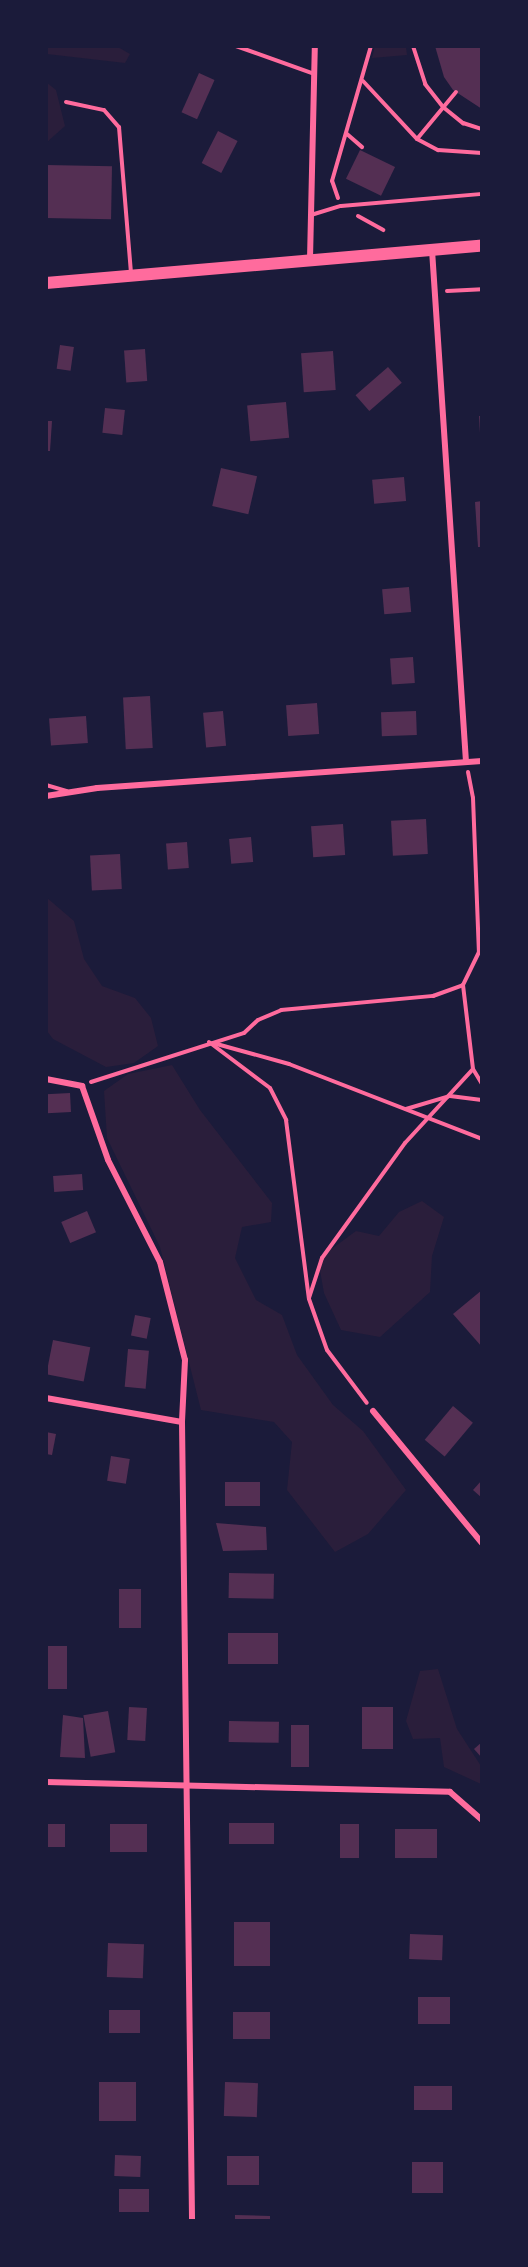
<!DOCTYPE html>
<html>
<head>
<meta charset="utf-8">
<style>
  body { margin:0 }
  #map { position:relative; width:528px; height:2267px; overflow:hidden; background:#1b1b3a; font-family:"DM Sans",sans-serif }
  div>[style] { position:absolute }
  .green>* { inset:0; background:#2a1e3b }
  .building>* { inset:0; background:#542f53; transform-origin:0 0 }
  .path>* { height:4px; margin:-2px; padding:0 2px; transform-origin:2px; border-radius:2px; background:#ff6b9d }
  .service>* { height:4px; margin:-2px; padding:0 2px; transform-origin:2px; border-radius:2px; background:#ff6b9d }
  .minor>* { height:6px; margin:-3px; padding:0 3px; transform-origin:3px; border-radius:3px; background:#ff6b9d }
  .secondary>* { height:12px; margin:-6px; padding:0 6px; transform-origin:6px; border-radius:6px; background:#ff6b9d }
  span { translate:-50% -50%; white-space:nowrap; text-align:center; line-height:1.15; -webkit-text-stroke:6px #1b1b3a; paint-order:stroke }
  .frame { position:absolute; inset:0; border:48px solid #1b1b3a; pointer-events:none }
</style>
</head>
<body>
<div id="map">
  <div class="green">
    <div style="clip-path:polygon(47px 46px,118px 47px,130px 54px,125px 63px,47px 54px)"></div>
    <div style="clip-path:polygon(375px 46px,406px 47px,407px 55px,372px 58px)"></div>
    <div style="clip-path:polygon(46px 82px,56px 90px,65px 126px,47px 142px)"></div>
    <div style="clip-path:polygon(46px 897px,74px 921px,84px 959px,102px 986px,135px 998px,151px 1018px,158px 1046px,134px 1063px,106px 1067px,53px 1039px,47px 1031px)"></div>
    <div style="clip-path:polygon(172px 1065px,200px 1110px,272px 1203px,271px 1222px,242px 1227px,235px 1258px,256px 1300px,282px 1315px,297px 1355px,333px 1405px,363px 1431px,406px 1490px,368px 1534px,335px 1552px,287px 1490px,292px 1442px,274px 1422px,201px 1410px,160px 1247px,107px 1138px,104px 1091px,128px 1074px)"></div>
    <div style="clip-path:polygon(422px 1201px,444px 1217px,432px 1256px,430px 1292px,380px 1337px,341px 1330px,324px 1293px,318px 1259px,356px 1231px,379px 1236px,399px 1212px)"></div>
    <div style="clip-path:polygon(438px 1669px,457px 1729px,481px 1766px,481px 1784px,444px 1767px,440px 1738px,413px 1739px,406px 1721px,420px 1671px)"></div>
  </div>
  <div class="building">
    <div style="clip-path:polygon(435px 46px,482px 46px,482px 109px,453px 90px,444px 77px)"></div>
    <div style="left:199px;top:73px;width:17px;height:43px;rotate:24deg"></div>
    <div style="left:218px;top:131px;width:22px;height:36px;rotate:27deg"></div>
    <div style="left:360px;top:150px;width:39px;height:32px;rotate:26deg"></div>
    <div style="left:46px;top:165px;width:66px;height:53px;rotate:1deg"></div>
    <div style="left:60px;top:345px;width:14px;height:24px;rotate:8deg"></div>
    <div style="left:145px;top:349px;width:32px;height:21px;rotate:86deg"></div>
    <div style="left:333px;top:351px;width:39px;height:32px;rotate:86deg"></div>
    <div style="left:388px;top:367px;width:21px;height:43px;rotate:49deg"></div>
    <div style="left:286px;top:402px;width:36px;height:39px;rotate:85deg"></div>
    <div style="left:105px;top:408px;width:20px;height:25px;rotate:6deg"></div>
    <div style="clip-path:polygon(479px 416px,482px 416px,482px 433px,480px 433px)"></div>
    <div style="clip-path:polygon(46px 421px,52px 421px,50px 451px,46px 451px)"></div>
    <div style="left:221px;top:468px;width:37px;height:39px;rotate:13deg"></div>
    <div style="left:404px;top:477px;width:24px;height:32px;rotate:85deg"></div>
    <div style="clip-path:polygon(482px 501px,482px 547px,478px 547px,475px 502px)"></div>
    <div style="left:409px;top:587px;width:25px;height:27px;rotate:85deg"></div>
    <div style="left:413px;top:657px;width:26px;height:23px;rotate:86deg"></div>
    <div style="left:150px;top:696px;width:52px;height:27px;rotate:87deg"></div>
    <div style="left:317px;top:703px;width:31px;height:31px;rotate:86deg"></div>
    <div style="left:223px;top:711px;width:35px;height:20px;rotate:85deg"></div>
    <div style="left:416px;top:711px;width:24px;height:35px;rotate:88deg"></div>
    <div style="left:86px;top:716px;width:27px;height:37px;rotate:86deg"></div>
    <div style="left:426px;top:819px;width:35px;height:35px;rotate:87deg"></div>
    <div style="left:343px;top:824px;width:31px;height:32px;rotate:86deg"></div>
    <div style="left:251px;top:837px;width:25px;height:22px;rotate:85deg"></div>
    <div style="left:187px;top:842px;width:26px;height:21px;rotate:86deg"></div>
    <div style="left:120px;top:854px;width:35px;height:30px;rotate:87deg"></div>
    <div style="left:70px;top:1093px;width:19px;height:24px;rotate:87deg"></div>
    <div style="left:82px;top:1174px;width:16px;height:29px;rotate:86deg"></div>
    <div style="left:87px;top:1211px;width:23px;height:28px;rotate:67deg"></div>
    <div style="clip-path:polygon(482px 1290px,482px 1347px,453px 1314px)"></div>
    <div style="left:135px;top:1315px;width:16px;height:21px;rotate:11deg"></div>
    <div style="left:53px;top:1340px;width:38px;height:35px;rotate:11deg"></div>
    <div style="left:128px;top:1349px;width:21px;height:38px;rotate:5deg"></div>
    <div style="left:453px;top:1406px;width:26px;height:44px;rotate:40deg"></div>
    <div style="clip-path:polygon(46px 1432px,56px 1434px,52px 1455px,46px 1454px)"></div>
    <div style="left:111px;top:1456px;width:19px;height:25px;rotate:9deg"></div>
    <div style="clip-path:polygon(482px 1480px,482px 1498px,473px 1490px)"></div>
    <div style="left:225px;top:1482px;width:35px;height:24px"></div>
    <div style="clip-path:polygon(216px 1523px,266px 1527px,267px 1550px,223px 1551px)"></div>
    <div style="left:229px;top:1573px;width:45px;height:25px;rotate:1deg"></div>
    <div style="left:119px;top:1589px;width:22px;height:39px"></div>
    <div style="left:228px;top:1633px;width:50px;height:31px"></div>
    <div style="left:46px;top:1646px;width:21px;height:43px"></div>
    <div style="left:129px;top:1707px;width:18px;height:33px;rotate:3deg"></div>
    <div style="left:362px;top:1707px;width:31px;height:42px"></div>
    <div style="left:108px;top:1711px;width:42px;height:25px;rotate:80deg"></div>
    <div style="clip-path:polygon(63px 1715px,83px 1718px,85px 1758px,60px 1757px)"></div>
    <div style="left:229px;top:1721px;width:50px;height:21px;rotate:1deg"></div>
    <div style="left:291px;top:1725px;width:18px;height:42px"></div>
    <div style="clip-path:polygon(482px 1742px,482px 1758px,474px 1749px)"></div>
    <div style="left:229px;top:1823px;width:45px;height:21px"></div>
    <div style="left:46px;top:1824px;width:19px;height:23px"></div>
    <div style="left:110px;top:1824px;width:37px;height:28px"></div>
    <div style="left:340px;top:1824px;width:19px;height:34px"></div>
    <div style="left:395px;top:1829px;width:42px;height:29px"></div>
    <div style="left:234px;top:1922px;width:36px;height:44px"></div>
    <div style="left:410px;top:1934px;width:33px;height:25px;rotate:2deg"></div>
    <div style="left:108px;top:1943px;width:36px;height:34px;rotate:2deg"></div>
    <div style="left:418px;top:1997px;width:32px;height:27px"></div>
    <div style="left:109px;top:2010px;width:31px;height:23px"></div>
    <div style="left:233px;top:2012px;width:37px;height:27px"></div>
    <div style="left:99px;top:2082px;width:37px;height:39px"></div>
    <div style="left:225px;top:2082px;width:33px;height:34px;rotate:2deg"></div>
    <div style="left:414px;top:2086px;width:38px;height:24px"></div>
    <div style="left:115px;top:2155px;width:26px;height:21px;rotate:2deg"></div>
    <div style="left:227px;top:2156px;width:32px;height:29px"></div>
    <div style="left:412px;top:2162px;width:31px;height:31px"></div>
    <div style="left:119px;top:2189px;width:30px;height:23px"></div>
    <div style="clip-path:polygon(235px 2215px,270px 2216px,270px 2220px,235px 2220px)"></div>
  </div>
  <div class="path">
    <div style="left:413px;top:46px;width:40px;rotate:72deg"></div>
    <div style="left:425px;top:84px;width:29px;rotate:52deg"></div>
    <div style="left:443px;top:107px;width:26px;rotate:39deg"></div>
    <div style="left:463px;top:123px;width:20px;rotate:18deg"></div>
    <div style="left:363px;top:81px;width:79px;rotate:47deg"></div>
    <div style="left:417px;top:139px;width:24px;rotate:28deg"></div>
    <div style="left:438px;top:150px;width:44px;rotate:3.9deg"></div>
    <div style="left:347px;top:134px;width:20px;rotate:41deg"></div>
    <div style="left:417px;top:139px;width:61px;rotate:-50.3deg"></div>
    <div style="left:338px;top:198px;width:18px;rotate:-109deg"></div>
    <div style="left:332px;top:181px;width:141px;rotate:-73.9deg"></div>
    <div style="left:358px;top:216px;width:29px;rotate:29deg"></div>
    <div style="left:447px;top:291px;width:35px;rotate:-3deg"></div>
    <div style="left:468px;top:772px;width:26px;rotate:79deg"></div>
    <div style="left:473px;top:798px;width:154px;rotate:87.8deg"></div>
    <div style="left:479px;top:952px;width:37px;rotate:116deg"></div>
    <div style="left:463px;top:985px;width:85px;rotate:83.2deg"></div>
    <div style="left:473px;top:1069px;width:17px;rotate:59deg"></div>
    <div style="left:209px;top:1042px;width:76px;rotate:37deg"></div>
    <div style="left:270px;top:1088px;width:36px;rotate:63deg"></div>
    <div style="left:286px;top:1120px;width:180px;rotate:82.7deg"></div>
    <div style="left:309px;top:1299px;width:54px;rotate:70.6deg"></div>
    <div style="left:327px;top:1350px;width:66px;rotate:53deg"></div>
    <div style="left:213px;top:1043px;width:79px;rotate:15.4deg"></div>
    <div style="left:289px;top:1064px;width:207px;rotate:21.2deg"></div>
    <div style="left:91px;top:1082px;width:161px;rotate:-17.8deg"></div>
    <div style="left:244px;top:1033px;width:19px;rotate:-43deg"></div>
    <div style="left:258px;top:1020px;width:25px;rotate:-23deg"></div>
    <div style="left:281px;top:1010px;width:153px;rotate:-5.3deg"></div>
    <div style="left:433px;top:996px;width:32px;rotate:-20deg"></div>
    <div style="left:406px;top:1109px;width:46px;rotate:-16.5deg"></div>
    <div style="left:450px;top:1096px;width:32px;rotate:7deg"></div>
    <div style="left:309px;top:1298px;width:42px;rotate:-72deg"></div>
    <div style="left:322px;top:1258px;width:142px;rotate:-54.2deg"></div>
    <div style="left:405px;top:1143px;width:100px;rotate:-47.4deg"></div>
  </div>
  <div class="service">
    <div style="left:236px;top:46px;width:83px;rotate:19.7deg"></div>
    <div style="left:66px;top:102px;width:39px;rotate:12deg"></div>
    <div style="left:104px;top:110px;width:23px;rotate:49deg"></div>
    <div style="left:119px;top:127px;width:147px;rotate:85.3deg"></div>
    <div style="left:311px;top:215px;width:31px;rotate:-17deg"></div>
    <div style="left:341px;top:206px;width:142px;rotate:-4.9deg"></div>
    <div style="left:46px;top:785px;width:22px;rotate:16deg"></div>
  </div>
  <div class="minor">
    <div style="left:432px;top:250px;width:513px;rotate:86.2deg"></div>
    <div style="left:310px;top:259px;width:213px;rotate:-88.7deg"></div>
    <div style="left:46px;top:796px;width:52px;rotate:-8.9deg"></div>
    <div style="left:97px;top:788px;width:386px;rotate:-4deg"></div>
    <div style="left:46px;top:1079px;width:37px;rotate:11deg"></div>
    <div style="left:82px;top:1086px;width:78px;rotate:70.6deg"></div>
    <div style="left:108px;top:1160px;width:114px;rotate:63deg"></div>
    <div style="left:160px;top:1262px;width:101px;rotate:75.7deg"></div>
    <div style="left:185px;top:1360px;width:62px;rotate:92.8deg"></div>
    <div style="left:182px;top:1422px;width:798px;rotate:89.28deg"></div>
    <div style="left:46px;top:1398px;width:138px;rotate:10deg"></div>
    <div style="left:373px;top:1411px;width:171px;rotate:50.5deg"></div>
    <div style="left:46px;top:1782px;width:404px;rotate:1.4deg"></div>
    <div style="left:450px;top:1792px;width:43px;rotate:41.2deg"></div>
  </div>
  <div class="secondary">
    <div style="left:46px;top:283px;width:438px;rotate:-4.9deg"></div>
  </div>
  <div class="frame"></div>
</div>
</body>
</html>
